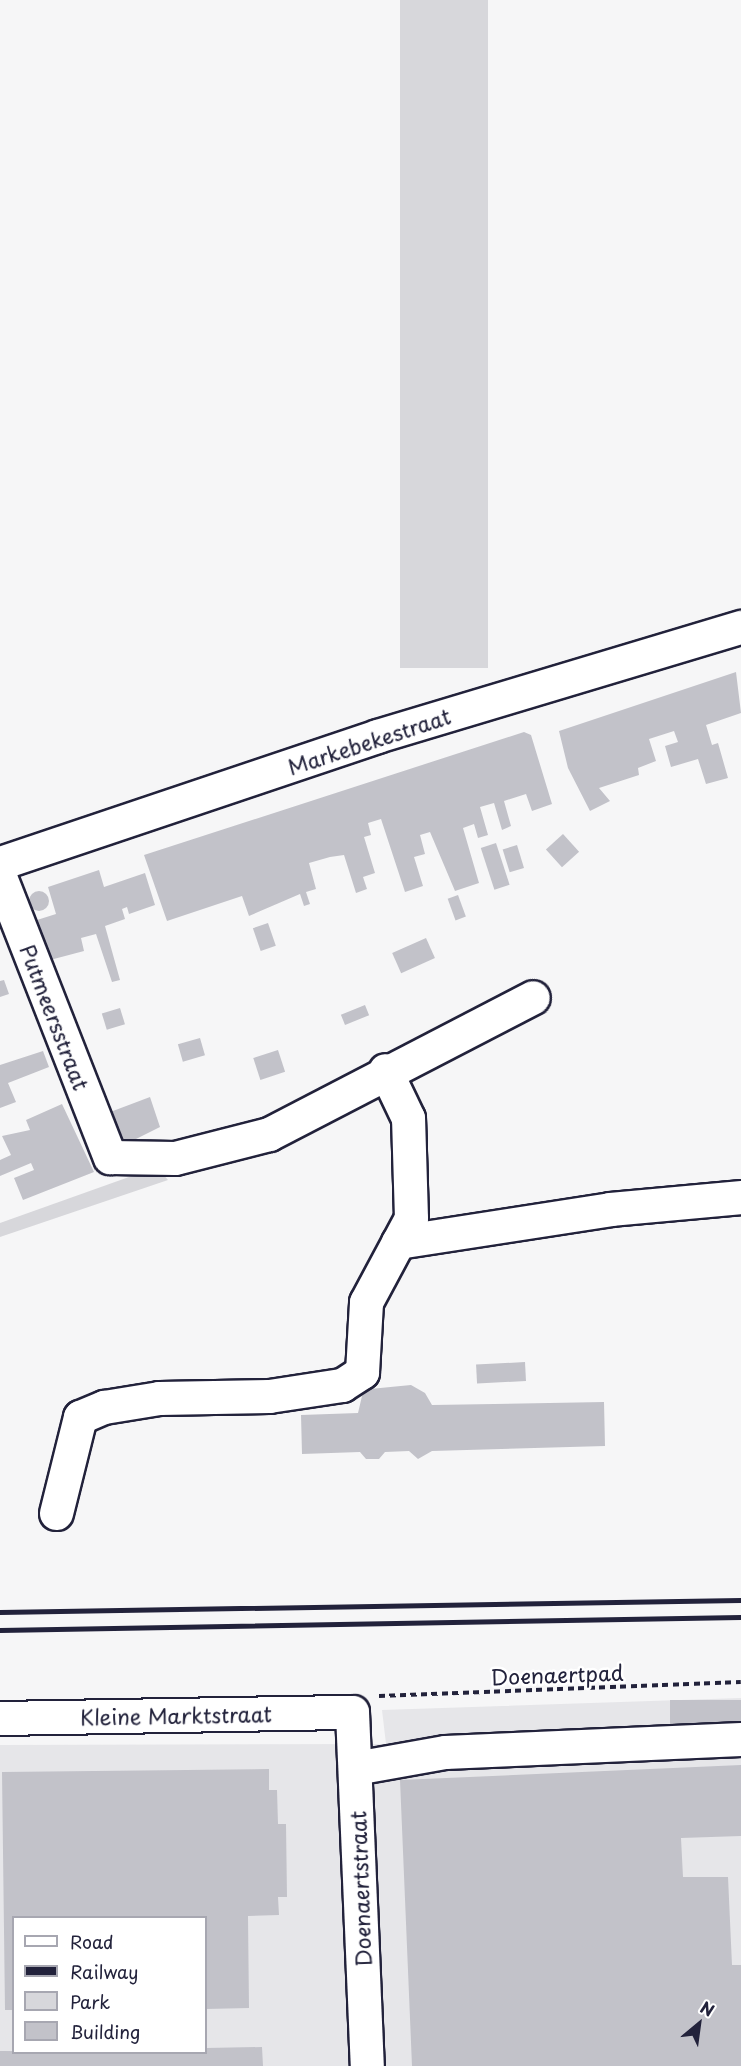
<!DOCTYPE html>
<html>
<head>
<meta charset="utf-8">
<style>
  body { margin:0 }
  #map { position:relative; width:741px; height:2066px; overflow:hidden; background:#f6f6f7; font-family:"Playpen Sans",sans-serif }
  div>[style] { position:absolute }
  .built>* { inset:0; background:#e6e6e9 }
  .green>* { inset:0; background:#d7d7db; transform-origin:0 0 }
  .building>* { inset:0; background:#c2c2c9; transform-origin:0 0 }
  .round { border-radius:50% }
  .path>* { height:4px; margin-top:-2px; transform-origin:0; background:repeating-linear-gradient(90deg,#22223b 0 6px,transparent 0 10.5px) }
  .roads { filter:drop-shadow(2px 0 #22223b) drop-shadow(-2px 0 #22223b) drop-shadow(0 2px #22223b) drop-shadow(0 -2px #22223b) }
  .minor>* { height:33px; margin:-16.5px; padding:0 16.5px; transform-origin:16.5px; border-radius:16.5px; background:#fff }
  .rail>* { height:4.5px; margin:-2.25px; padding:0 2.25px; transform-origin:2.25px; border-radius:2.25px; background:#22223b }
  span { translate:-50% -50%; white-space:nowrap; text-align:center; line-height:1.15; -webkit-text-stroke:5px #fff; paint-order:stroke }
  .street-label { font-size:21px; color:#22223b }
  .legend { position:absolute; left:12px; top:1916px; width:195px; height:138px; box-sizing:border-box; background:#fff; border:2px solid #a7a7b1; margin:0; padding:8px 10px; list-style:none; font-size:18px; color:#22223b }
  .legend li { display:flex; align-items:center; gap:12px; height:30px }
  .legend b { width:30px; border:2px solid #a7a7b1 }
  .north { position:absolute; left:669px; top:1994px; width:60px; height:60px; -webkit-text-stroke:4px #fff; paint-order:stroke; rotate:29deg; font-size:16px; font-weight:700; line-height:24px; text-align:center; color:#22223b }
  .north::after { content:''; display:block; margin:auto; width:21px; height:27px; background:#22223b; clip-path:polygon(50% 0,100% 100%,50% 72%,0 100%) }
</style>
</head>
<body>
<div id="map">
  <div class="built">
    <div style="clip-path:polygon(evenodd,741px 1698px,741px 2066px,0 2066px,0 1745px,386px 1744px,382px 1710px,741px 1698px,14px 1918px,206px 1918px,206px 2052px,14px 2052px,14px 1918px)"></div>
  </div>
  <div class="green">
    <div style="left:400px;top:0;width:88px;height:668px"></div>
    <div style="clip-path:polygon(157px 1167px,168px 1180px,0 1237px,0 1223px)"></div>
  </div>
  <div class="building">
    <div style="clip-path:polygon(736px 672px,741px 713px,706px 725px,712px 745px,718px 743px,728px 778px,706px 784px,698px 759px,671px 767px,665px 746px,678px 742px,674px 731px,649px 739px,656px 761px,638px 768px,639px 775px,599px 788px,610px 801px,590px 811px,568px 768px,559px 731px)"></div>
    <div style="clip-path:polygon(524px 732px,531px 735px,552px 804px,532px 811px,526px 794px,504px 801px,511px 826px,502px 830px,494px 803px,480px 807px,488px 835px,478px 838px,474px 824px,463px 828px,479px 883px,455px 891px,430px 832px,420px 835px,425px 854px,414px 857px,423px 886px,405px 892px,381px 819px,368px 823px,371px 835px,364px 837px,375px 873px,363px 877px,367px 889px,356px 893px,344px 855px,330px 857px,309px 863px,316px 889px,306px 892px,310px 904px,304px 906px,300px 894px,249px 916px,242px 896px,167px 921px,144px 855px)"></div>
    <div style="left:563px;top:834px;width:24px;height:23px;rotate:48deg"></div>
    <div style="left:496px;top:843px;width:44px;height:16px;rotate:72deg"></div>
    <div style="left:517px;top:845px;width:24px;height:15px;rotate:73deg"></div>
    <div style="clip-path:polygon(99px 870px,104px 887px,145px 873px,155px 905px,129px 914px,127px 907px,122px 909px,125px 919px,105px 926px,120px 980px,112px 982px,96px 934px,81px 938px,84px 951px,50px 960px,37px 920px,56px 914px,48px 887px)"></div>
    <div class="round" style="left:29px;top:891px;width:20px;height:20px"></div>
    <div style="left:458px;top:895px;width:23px;height:11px;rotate:70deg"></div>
    <div style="left:268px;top:923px;width:24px;height:16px;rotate:71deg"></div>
    <div style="left:426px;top:938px;width:22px;height:37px;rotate:66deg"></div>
    <div style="clip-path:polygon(4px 980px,9px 994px,0 997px,0 981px)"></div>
    <div style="left:365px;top:1005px;width:11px;height:26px;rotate:68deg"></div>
    <div style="left:120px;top:1008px;width:17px;height:19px;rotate:73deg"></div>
    <div style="left:200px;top:1038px;width:18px;height:23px;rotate:74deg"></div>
    <div style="left:278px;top:1050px;width:23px;height:26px;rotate:72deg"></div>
    <div style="clip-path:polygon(43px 1051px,49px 1067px,8px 1083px,16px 1102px,0 1108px,0 1065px)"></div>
    <div style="clip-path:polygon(150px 1097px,160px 1127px,118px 1148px,105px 1114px)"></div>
    <div style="clip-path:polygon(62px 1104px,94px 1172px,23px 1200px,14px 1178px,34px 1170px,31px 1163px,0 1176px,0 1160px,11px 1155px,2px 1136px,30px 1130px,26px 1120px)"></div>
    <div style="left:525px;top:1362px;width:19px;height:49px;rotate:87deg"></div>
    <div style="clip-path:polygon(411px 1385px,425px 1393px,432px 1405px,604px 1402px,605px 1446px,432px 1451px,418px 1459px,409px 1451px,385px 1452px,379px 1459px,366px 1459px,360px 1452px,302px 1454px,301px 1415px,358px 1413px,362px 1396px,370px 1389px)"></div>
    <div style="left:741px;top:1700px;width:31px;height:71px;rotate:90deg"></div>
    <div style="clip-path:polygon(741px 1765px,741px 1836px,681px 1838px,683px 1877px,728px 1877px,732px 1965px,741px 1965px,741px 2066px,412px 2066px,400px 1780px)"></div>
    <div style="clip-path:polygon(269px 1769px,269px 1790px,277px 1790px,278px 1824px,286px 1824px,287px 1897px,278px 1897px,279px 1915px,248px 1916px,249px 2008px,206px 2009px,206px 1918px,14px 1918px,14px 2010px,5px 2010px,2px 1772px)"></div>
    <div style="clip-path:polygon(262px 2047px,263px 2066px,0 2066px,0 2051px,206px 2052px,206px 2048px)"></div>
  </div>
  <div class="path">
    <div style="left:379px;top:1696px;width:362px;rotate:-2.2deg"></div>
  </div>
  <div class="roads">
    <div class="minor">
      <div style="left:0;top:863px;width:398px;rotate:-18.6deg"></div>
      <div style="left:377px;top:736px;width:380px;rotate:-16.7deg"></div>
      <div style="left:0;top:877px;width:301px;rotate:68.6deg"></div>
      <div style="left:110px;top:1157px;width:65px;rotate:0.9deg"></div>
      <div style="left:175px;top:1158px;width:97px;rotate:-14.3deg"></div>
      <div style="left:269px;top:1134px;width:297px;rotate:-27.4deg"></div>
      <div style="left:398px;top:1242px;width:215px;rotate:-8.8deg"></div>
      <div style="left:610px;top:1209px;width:132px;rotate:-5.2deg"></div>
      <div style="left:56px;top:1513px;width:99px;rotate:-76deg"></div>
      <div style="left:80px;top:1417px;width:26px;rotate:-23deg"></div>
      <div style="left:104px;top:1407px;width:56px;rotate:-9.3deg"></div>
      <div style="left:159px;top:1398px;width:110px;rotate:-1deg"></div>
      <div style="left:269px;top:1396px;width:74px;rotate:-8.6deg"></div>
      <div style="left:342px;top:1385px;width:24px;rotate:-33deg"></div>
      <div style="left:362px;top:1372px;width:70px;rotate:-86.7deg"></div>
      <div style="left:366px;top:1302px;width:95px;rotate:-61.8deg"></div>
      <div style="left:411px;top:1218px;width:100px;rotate:-91.7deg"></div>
      <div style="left:408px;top:1118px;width:53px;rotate:-115.6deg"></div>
      <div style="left:0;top:1718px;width:352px;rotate:-1deg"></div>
      <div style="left:352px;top:1712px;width:354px;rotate:87.6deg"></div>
      <div style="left:355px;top:1768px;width:91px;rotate:-10.1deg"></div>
      <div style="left:445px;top:1752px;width:296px;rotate:-2.5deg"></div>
    </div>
  </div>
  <div class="rail">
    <div style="left:0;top:1612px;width:741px;rotate:-0.93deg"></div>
    <div style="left:0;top:1630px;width:741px;rotate:-1.01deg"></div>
  </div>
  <div class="street-label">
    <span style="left:369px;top:741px;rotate:-18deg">Markebekestraat</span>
    <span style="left:55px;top:1017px;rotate:69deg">Putmeersstraat</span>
    <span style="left:557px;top:1674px;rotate:-2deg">Doenaertpad</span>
    <span style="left:176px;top:1715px;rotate:-1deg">Kleine Marktstraat</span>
    <span style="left:360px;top:1889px;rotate:-92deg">Doenaertstraat</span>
  </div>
  <ul class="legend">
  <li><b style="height:8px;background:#fff"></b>Road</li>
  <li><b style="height:8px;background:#22223b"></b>Railway</li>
  <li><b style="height:16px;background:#d7d7db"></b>Park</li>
  <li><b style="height:16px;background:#c2c2c9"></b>Building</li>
  </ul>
  <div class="north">N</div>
</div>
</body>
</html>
